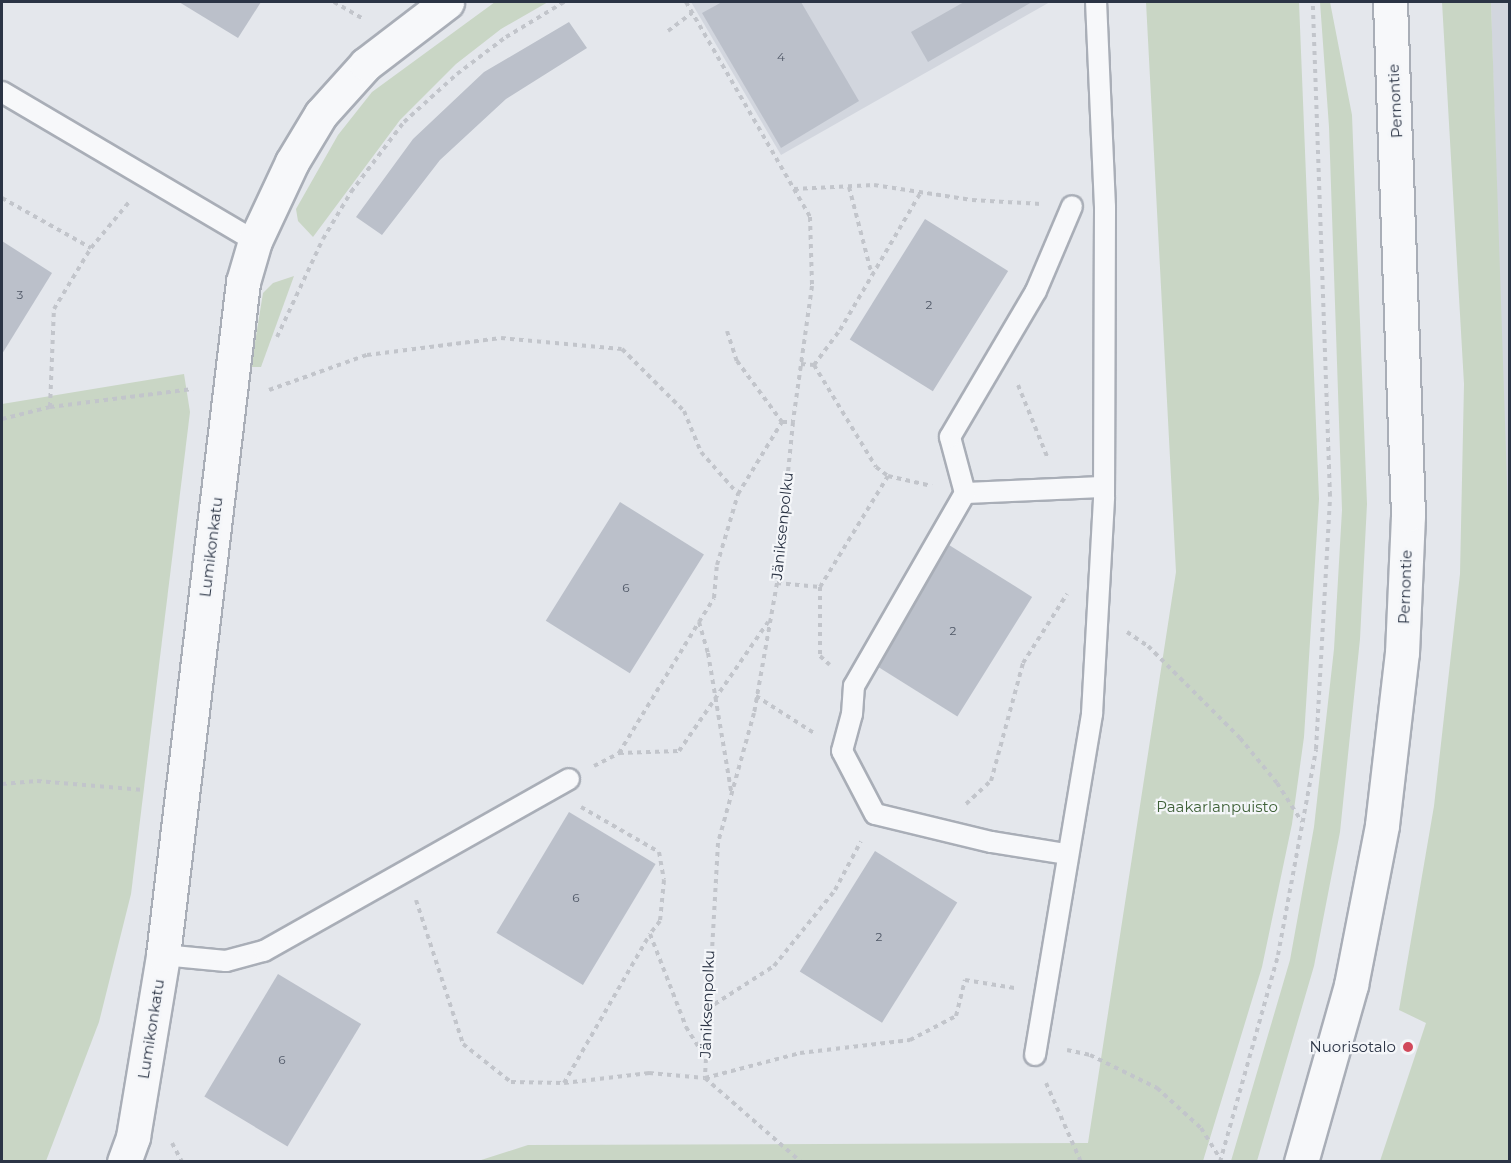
<!DOCTYPE html>
<html>
<head>
<meta charset="utf-8">
<style>
  body { margin:0 }
  #map { position:relative; width:1511px; height:1163px; overflow:hidden; background:#e4e7ec; font-family:Montserrat,sans-serif }
  div>[style] { position:absolute }
  .built>* { inset:0; background:#d2d6de }
  .green>* { inset:0; background:#c9d6c5 }
  .building>* { inset:0; background:#bbc0ca; transform-origin:0 0 }
  .path>* { height:4px; margin-top:-2px; transform-origin:0; background:repeating-linear-gradient(90deg,#c2c5cb 0 4.5px,transparent 0 9px) }
  .roads { filter:drop-shadow(2px 0 #a9aeb7) drop-shadow(-2px 0 #a9aeb7) drop-shadow(0 2px #a9aeb7) drop-shadow(0 -2px #a9aeb7) }
  .service>* { height:20px; margin:-10px; padding:0 10px; transform-origin:10px; border-radius:10px; background:#f7f8fa }
  .minor>* { height:33px; margin:-16.5px; padding:0 16.5px; transform-origin:16.5px; border-radius:16.5px; background:#f7f8fa }
  .tertiary>* { height:33px; margin:-16.5px; padding:0 16.5px; transform-origin:16.5px; border-radius:16.5px; background:#f7f8fa }
  .dots>* { width:16px; height:16px; translate:-50% -50%; box-sizing:border-box; border:3px solid #f4f6f9; border-radius:50% }
  span { translate:-50% -50%; white-space:nowrap; text-align:center; line-height:1.15; -webkit-text-stroke:4.5px #f4f6f9; paint-order:stroke }
  .number-label { font-size:12px; color:#4f5766 }
  .number-label span { -webkit-text-stroke-width:0 }
  .street-label { font-size:15px; color:#2b3445 }
  .park-label { font-size:15px; color:#3f6138 }
  .poi-label { font-size:15px; color:#2b3445 }
  .right { translate:-100% -50%; text-align:right }
  .frame { position:absolute; inset:0; border:3px solid #2b3445; pointer-events:none }
</style>
</head>
<body>
<div id="map">
  <div class="built">
    <div style="clip-path:polygon(691px 2px,1050px 2px,781px 155px)"></div>
    <div style="clip-path:polygon(1491px 2px,1510px 2px,1509px 572px,1505px 474px)"></div>
  </div>
  <div class="green">
    <div style="clip-path:polygon(495px 2px,548px 2px,501px 29px,456px 64px,400px 120px,313px 237px,298px 221px,296px 209px,338px 135px,372px 92px)"></div>
    <div style="clip-path:polygon(1146px 2px,1299px 2px,1319px 499px,1304px 737px,1292px 824px,1262px 967px,1203px 1161px,478px 1161px,528px 1145px,1088px 1143px,1176px 572px)"></div>
    <div style="clip-path:polygon(1320px 2px,1330px 2px,1352px 115px,1367px 504px,1360px 639px,1340px 832px,1314px 966px,1257px 1161px,1231px 1161px,1290px 960px,1314px 827px,1334px 649px,1342px 510px,1329px 127px)"></div>
    <div style="clip-path:polygon(1442px 2px,1491px 2px,1510px 572px,1509px 1161px,1380px 1161px,1426px 1023px,1399px 1010px,1434px 806px,1460px 574px,1464px 384px)"></div>
    <div style="clip-path:polygon(294px 276px,261px 367px,251px 367px,263px 293px,273px 283px)"></div>
    <div style="clip-path:polygon(184px 374px,190px 412px,131px 894px,99px 1022px,46px 1161px,2px 1161px,2px 404px)"></div>
  </div>
  <div class="building">
    <div style="clip-path:polygon(179px 2px,261px 2px,238px 38px)"></div>
    <div style="clip-path:polygon(722px 2px,801px 2px,859px 101px,781px 148px,702px 13px)"></div>
    <div style="clip-path:polygon(964px 2px,1032px 2px,928px 62px,911px 32px)"></div>
    <div style="clip-path:polygon(569px 22px,587px 48px,506px 99px,440px 160px,382px 235px,356px 217px,413px 139px,484px 72px)"></div>
    <div style="left:925px;top:219px;width:98px;height:142px;rotate:32deg"></div>
    <div style="clip-path:polygon(2px 241px,52px 273px,2px 354px)"></div>
    <div style="left:620px;top:502px;width:99px;height:140px;rotate:32deg"></div>
    <div style="left:949px;top:545px;width:98px;height:141px;rotate:32deg"></div>
    <div style="left:569px;top:812px;width:101px;height:141px;rotate:31deg"></div>
    <div style="left:875px;top:851px;width:97px;height:142px;rotate:32deg"></div>
    <div style="left:278px;top:974px;width:97px;height:143px;rotate:31deg"></div>
  </div>
  <div class="path">
    <div style="left:334px;top:2px;width:34px;rotate:30deg"></div>
    <div style="left:686px;top:2px;width:248px;rotate:60deg"></div>
    <div style="left:810px;top:217px;width:69px;rotate:88.3deg"></div>
    <div style="left:812px;top:286px;width:137px;rotate:98deg"></div>
    <div style="left:793px;top:422px;width:162px;rotate:95.7deg"></div>
    <div style="left:777px;top:583px;width:132px;rotate:100deg"></div>
    <div style="left:754px;top:713px;width:135px;rotate:105.5deg"></div>
    <div style="left:718px;top:843px;width:235px;rotate:93.2deg"></div>
    <div style="left:668px;top:31px;width:30px;rotate:-37deg"></div>
    <div style="left:849px;top:187px;width:91px;rotate:75.4deg"></div>
    <div style="left:794px;top:189px;width:80px;rotate:-2.9deg"></div>
    <div style="left:874px;top:185px;width:99px;rotate:8.7deg"></div>
    <div style="left:972px;top:200px;width:69px;rotate:3.3deg"></div>
    <div style="left:2px;top:198px;width:102px;rotate:29.3deg"></div>
    <div style="left:91px;top:248px;width:60px;rotate:-50.4deg"></div>
    <div style="left:727px;top:331px;width:32px;rotate:72deg"></div>
    <div style="left:737px;top:361px;width:76px;rotate:53.6deg"></div>
    <div style="left:277px;top:337px;width:108px;rotate:-64.9deg"></div>
    <div style="left:323px;top:239px;width:55px;rotate:-59.2deg"></div>
    <div style="left:351px;top:192px;width:88px;rotate:-52.9deg"></div>
    <div style="left:404px;top:122px;width:72px;rotate:-42.2deg"></div>
    <div style="left:457px;top:74px;width:61px;rotate:-37.1deg"></div>
    <div style="left:506px;top:37px;width:68px;rotate:-31.1deg"></div>
    <div style="left:801px;top:364px;width:13px;rotate:4deg"></div>
    <div style="left:814px;top:365px;width:119px;rotate:58.7deg"></div>
    <div style="left:876px;top:467px;width:15px;rotate:37deg"></div>
    <div style="left:814px;top:365px;width:44px;rotate:-53.4deg"></div>
    <div style="left:840px;top:330px;width:160px;rotate:-59.6deg"></div>
    <div style="left:1018px;top:385px;width:80px;rotate:67.9deg"></div>
    <div style="left:269px;top:390px;width:104px;rotate:-19.7deg"></div>
    <div style="left:367px;top:355px;width:135px;rotate:-7.2deg"></div>
    <div style="left:501px;top:338px;width:121px;rotate:5.2deg"></div>
    <div style="left:622px;top:349px;width:88px;rotate:45deg"></div>
    <div style="left:684px;top:411px;width:44px;rotate:67.5deg"></div>
    <div style="left:701px;top:452px;width:56px;rotate:48.6deg"></div>
    <div style="left:50px;top:407px;width:98px;rotate:-87.7deg"></div>
    <div style="left:54px;top:309px;width:71px;rotate:-58.8deg"></div>
    <div style="left:2px;top:419px;width:49px;rotate:-14deg"></div>
    <div style="left:50px;top:407px;width:144px;rotate:-7.2deg"></div>
    <div style="left:777px;top:583px;width:43px;rotate:5.3deg"></div>
    <div style="left:820px;top:587px;width:130px;rotate:-58.5deg"></div>
    <div style="left:888px;top:476px;width:45px;rotate:12.8deg"></div>
    <div style="left:820px;top:587px;width:69px;rotate:90deg"></div>
    <div style="left:820px;top:656px;width:13px;rotate:42deg"></div>
    <div style="left:699px;top:622px;width:28px;rotate:-58deg"></div>
    <div style="left:714px;top:598px;width:33px;rotate:-85deg"></div>
    <div style="left:717px;top:565px;width:74px;rotate:-73.5deg"></div>
    <div style="left:738px;top:494px;width:84px;rotate:-58.6deg"></div>
    <div style="left:782px;top:422px;width:11px"></div>
    <div style="left:1127px;top:632px;width:25px;rotate:34deg"></div>
    <div style="left:1148px;top:646px;width:130px;rotate:45deg"></div>
    <div style="left:1240px;top:738px;width:58px;rotate:50.6deg"></div>
    <div style="left:1277px;top:783px;width:46px;rotate:57.3deg"></div>
    <div style="left:756px;top:696px;width:69px;rotate:32.5deg"></div>
    <div style="left:619px;top:753px;width:153px;rotate:-58.6deg"></div>
    <div style="left:699px;top:622px;width:32px;rotate:74deg"></div>
    <div style="left:708px;top:653px;width:140px;rotate:80.5deg"></div>
    <div style="left:594px;top:766px;width:28px;rotate:-27deg"></div>
    <div style="left:619px;top:753px;width:60px;rotate:-1.9deg"></div>
    <div style="left:679px;top:751px;width:157px;rotate:-55.4deg"></div>
    <div style="left:2px;top:784px;width:35px;rotate:-5deg"></div>
    <div style="left:37px;top:781px;width:107px;rotate:4.8deg"></div>
    <div style="left:966px;top:804px;width:34px;rotate:-43deg"></div>
    <div style="left:991px;top:781px;width:122px;rotate:-74.8deg"></div>
    <div style="left:1023px;top:663px;width:82px;rotate:-57.5deg"></div>
    <div style="left:581px;top:807px;width:90px;rotate:30deg"></div>
    <div style="left:659px;top:852px;width:28px;rotate:80deg"></div>
    <div style="left:664px;top:880px;width:41px;rotate:95.6deg"></div>
    <div style="left:660px;top:921px;width:16px;rotate:128deg"></div>
    <div style="left:416px;top:900px;width:151px;rotate:71.9deg"></div>
    <div style="left:463px;top:1044px;width:61px;rotate:38.4deg"></div>
    <div style="left:511px;top:1082px;width:53px;rotate:1.1deg"></div>
    <div style="left:564px;top:1083px;width:86px;rotate:-6.7deg"></div>
    <div style="left:649px;top:1073px;width:56px;rotate:5.1deg"></div>
    <div style="left:705px;top:1078px;width:98px;rotate:-14.7deg"></div>
    <div style="left:800px;top:1053px;width:111px;rotate:-6.7deg"></div>
    <div style="left:910px;top:1040px;width:52px;rotate:-27.6deg"></div>
    <div style="left:956px;top:1016px;width:37px;rotate:-76deg"></div>
    <div style="left:965px;top:980px;width:50px;rotate:9.3deg"></div>
    <div style="left:707px;top:1009px;width:80px;rotate:-32.7deg"></div>
    <div style="left:774px;top:966px;width:97px;rotate:-51.2deg"></div>
    <div style="left:835px;top:890px;width:55px;rotate:-62deg"></div>
    <div style="left:1067px;top:1050px;width:24px;rotate:12deg"></div>
    <div style="left:1090px;top:1055px;width:75px;rotate:26.2deg"></div>
    <div style="left:1157px;top:1088px;width:59px;rotate:42.3deg"></div>
    <div style="left:1201px;top:1128px;width:36px;rotate:58deg"></div>
    <div style="left:705px;top:1078px;width:128px;rotate:41.2deg"></div>
    <div style="left:564px;top:1083px;width:172px;rotate:-60deg"></div>
    <div style="left:650px;top:934px;width:100px;rotate:68.8deg"></div>
    <div style="left:686px;top:1027px;width:36px;rotate:58deg"></div>
    <div style="left:1046px;top:1083px;width:86px;rotate:66.1deg"></div>
    <div style="left:172px;top:1143px;width:21px;rotate:62deg"></div>
    <div style="left:1220px;top:1162px;width:215px;rotate:-74.3deg"></div>
    <div style="left:1278px;top:955px;width:209px;rotate:-79.5deg"></div>
    <div style="left:1316px;top:749px;width:253px;rotate:-86.8deg"></div>
    <div style="left:1330px;top:496px;width:494px;rotate:-92deg"></div>
  </div>
  <div class="roads">
    <div class="service">
      <div style="left:2px;top:92px;width:294px;rotate:30.5deg"></div>
      <div style="left:965px;top:493px;width:138px;rotate:-2.5deg"></div>
      <div style="left:1066px;top:854px;width:76px;rotate:-170.9deg"></div>
      <div style="left:991px;top:842px;width:119px;rotate:-166.4deg"></div>
      <div style="left:875px;top:814px;width:71px;rotate:-117.6deg"></div>
      <div style="left:842px;top:751px;width:38px;rotate:-75deg"></div>
      <div style="left:852px;top:714px;width:28px;rotate:-86deg"></div>
      <div style="left:854px;top:686px;width:223px;rotate:-60.1deg"></div>
      <div style="left:965px;top:493px;width:58px;rotate:-105deg"></div>
      <div style="left:950px;top:437px;width:169px;rotate:-59.5deg"></div>
      <div style="left:1036px;top:291px;width:92px;rotate:-67deg"></div>
      <div style="left:163px;top:955px;width:63px;rotate:5.4deg"></div>
      <div style="left:226px;top:961px;width:39px;rotate:-15deg"></div>
      <div style="left:264px;top:951px;width:350px;rotate:-29.4deg"></div>
      <div style="left:1035px;top:1055px;width:346px;rotate:-80.5deg"></div>
      <div style="left:1092px;top:714px;width:217px;rotate:-86.8deg"></div>
      <div style="left:1104px;top:497px;width:290px;rotate:-89.8deg"></div>
      <div style="left:1105px;top:207px;width:205px;rotate:-92.5deg"></div>
    </div>
    <div class="minor">
      <div style="left:124px;top:1162px;width:27px;rotate:-70deg"></div>
      <div style="left:133px;top:1137px;width:184px;rotate:-80.6deg"></div>
      <div style="left:163px;top:955px;width:678px;rotate:-83.22deg"></div>
      <div style="left:243px;top:282px;width:43px;rotate:-73.7deg"></div>
      <div style="left:255px;top:241px;width:87px;rotate:-64.9deg"></div>
      <div style="left:292px;top:162px;width:56px;rotate:-58.9deg"></div>
      <div style="left:321px;top:114px;width:67px;rotate:-48deg"></div>
      <div style="left:366px;top:64px;width:102px;rotate:-37.4deg"></div>
    </div>
    <div class="tertiary">
      <div style="left:1301px;top:1162px;width:184px;rotate:-74.2deg"></div>
      <div style="left:1351px;top:985px;width:163px;rotate:-79deg"></div>
      <div style="left:1382px;top:825px;width:173px;rotate:-83.4deg"></div>
      <div style="left:1402px;top:653px;width:138px;rotate:-87.5deg"></div>
      <div style="left:1408px;top:515px;width:513px;rotate:-92.01deg"></div>
    </div>
  </div>
  <div class="dots">
    <div style="left:1408px;top:1047px;background:#d1495b"></div>
  </div>
  <div class="number-label">
    <span style="left:781px;top:57px">4</span>
    <span style="left:20px;top:295px">3</span>
    <span style="left:929px;top:305px">2</span>
    <span style="left:626px;top:588px">6</span>
    <span style="left:953px;top:631px">2</span>
    <span style="left:576px;top:898px">6</span>
    <span style="left:879px;top:937px">2</span>
    <span style="left:282px;top:1060px">6</span>
  </div>
  <div class="street-label">
    <span style="left:1395px;top:101px;rotate:-93deg">Pernontie</span>
    <span style="left:782px;top:526px;rotate:-84deg">Jäniksenpolku</span>
    <span style="left:211px;top:547px;rotate:-83deg">Lumikonkatu</span>
    <span style="left:1405px;top:587px;rotate:-88deg">Pernontie</span>
    <span style="left:707px;top:1004px;rotate:-88deg">Jäniksenpolku</span>
    <span style="left:151px;top:1029px;rotate:-81deg">Lumikonkatu</span>
  </div>
  <div class="park-label">
    <span style="left:1217px;top:807px">Paakarlanpuisto</span>
  </div>
  <div class="poi-label">
    <span class="right" style="left:1396px;top:1047px">Nuorisotalo</span>
  </div>
  <div class="frame"></div>
</div>
</body>
</html>
